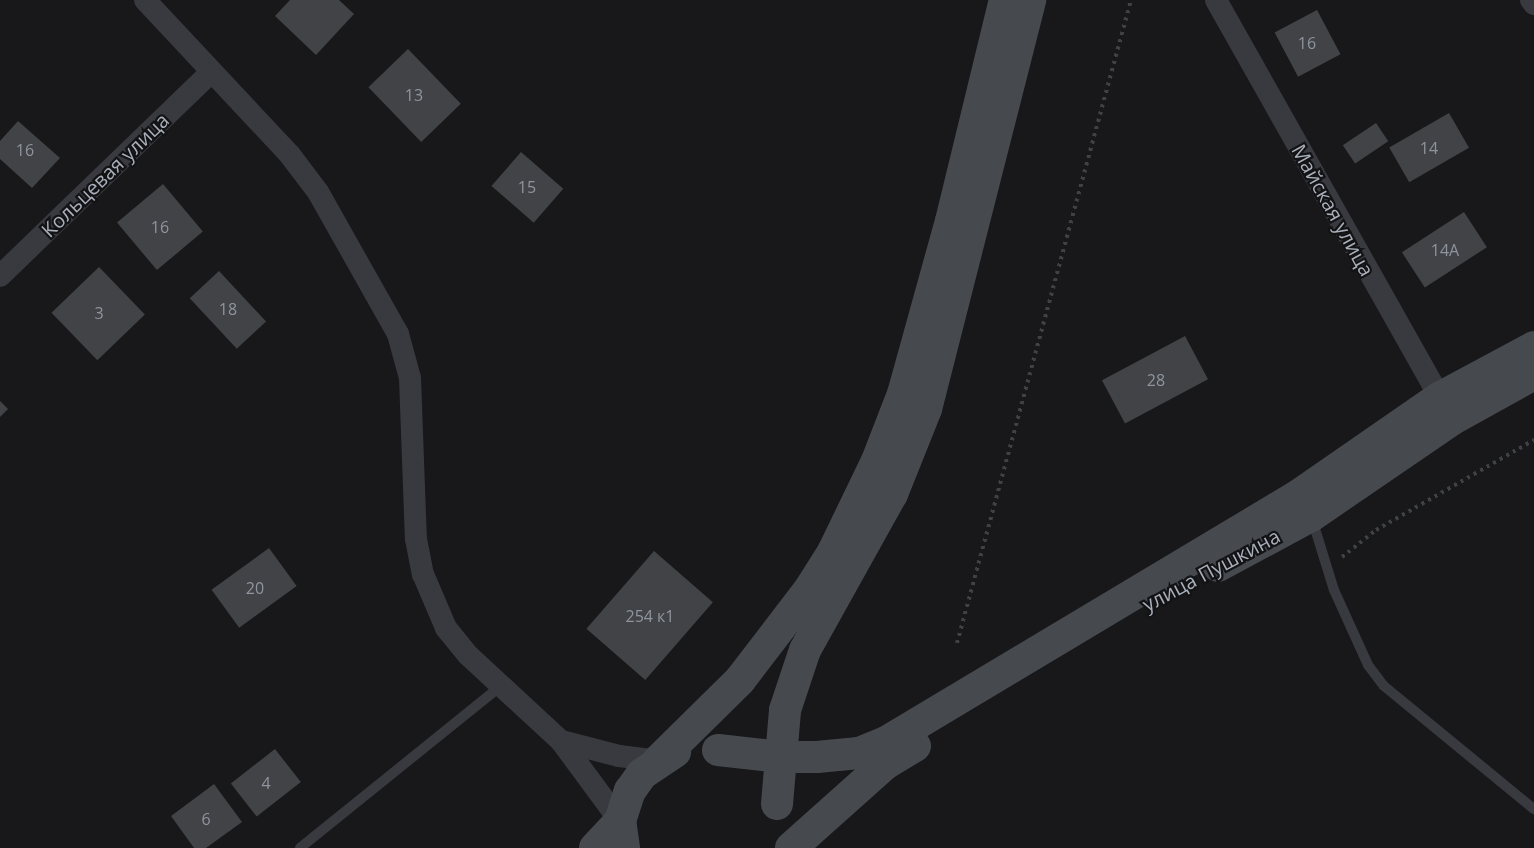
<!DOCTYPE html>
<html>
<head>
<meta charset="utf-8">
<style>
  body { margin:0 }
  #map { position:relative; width:1534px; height:848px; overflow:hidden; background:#18181a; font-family:"Open Sans",sans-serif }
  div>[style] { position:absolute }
  .building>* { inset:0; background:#414347; transform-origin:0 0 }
  .path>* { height:4px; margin-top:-2px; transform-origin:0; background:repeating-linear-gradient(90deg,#3e4146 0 3px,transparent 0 7.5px) }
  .lane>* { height:10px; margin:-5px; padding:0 5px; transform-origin:5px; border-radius:5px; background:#383a3f }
  .street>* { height:22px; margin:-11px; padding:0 11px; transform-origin:11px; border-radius:11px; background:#383a3f }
  .secondary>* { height:32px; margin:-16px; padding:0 16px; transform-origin:16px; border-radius:16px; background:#464a4f }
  span { translate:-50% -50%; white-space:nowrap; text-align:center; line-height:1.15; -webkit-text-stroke:4.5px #131315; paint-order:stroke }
  .number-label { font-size:16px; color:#8f959e }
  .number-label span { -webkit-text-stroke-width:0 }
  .street-label { font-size:20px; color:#a9b0bb }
</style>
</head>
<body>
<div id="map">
  <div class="building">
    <div style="clip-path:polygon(290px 0,339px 0,354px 14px,316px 55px,275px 16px)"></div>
    <div style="left:1317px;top:10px;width:50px;height:48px;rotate:62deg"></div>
    <div style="left:408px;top:49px;width:76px;height:55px;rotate:46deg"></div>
    <div style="left:1449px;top:113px;width:40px;height:69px;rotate:60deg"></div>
    <div style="clip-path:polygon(18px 121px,60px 158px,32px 188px,0 159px,0 141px)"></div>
    <div style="left:1376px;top:123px;width:22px;height:40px;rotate:56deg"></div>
    <div style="left:521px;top:152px;width:56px;height:45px;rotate:41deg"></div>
    <div style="left:163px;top:184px;width:62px;height:60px;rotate:50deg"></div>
    <div style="left:1464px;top:212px;width:42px;height:74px;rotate:57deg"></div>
    <div style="left:99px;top:267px;width:66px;height:66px;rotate:46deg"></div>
    <div style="left:219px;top:271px;width:69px;height:40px;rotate:47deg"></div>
    <div style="left:1185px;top:336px;width:49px;height:94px;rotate:62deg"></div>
    <div style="clip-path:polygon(0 401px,8px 409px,0 417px)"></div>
    <div style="left:269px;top:548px;width:47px;height:71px;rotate:54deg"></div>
    <div style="left:654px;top:551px;width:78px;height:103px;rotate:41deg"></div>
    <div style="left:275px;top:749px;width:42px;height:56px;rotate:52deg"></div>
    <div style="clip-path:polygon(214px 784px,242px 822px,206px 848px,194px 848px,171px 816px)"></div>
  </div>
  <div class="path">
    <div style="left:1342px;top:557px;width:43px;rotate:-38.5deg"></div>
    <div style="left:1376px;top:530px;width:182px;rotate:-29.7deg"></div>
    <div style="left:957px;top:643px;width:666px;rotate:-74.86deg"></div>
  </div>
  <div class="lane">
    <div style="left:1312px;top:519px;width:74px;rotate:72.8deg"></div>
    <div style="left:1334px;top:590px;width:82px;rotate:65.6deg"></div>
    <div style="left:1368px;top:665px;width:26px;rotate:53deg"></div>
    <div style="left:1384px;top:686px;width:194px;rotate:39.4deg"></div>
    <div style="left:300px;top:848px;width:258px;rotate:-38.9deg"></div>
  </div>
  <div class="street">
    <div style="left:145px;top:0;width:212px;rotate:46.9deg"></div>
    <div style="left:290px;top:155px;width:46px;rotate:52.9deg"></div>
    <div style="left:318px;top:192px;width:163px;rotate:60.6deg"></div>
    <div style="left:398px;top:334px;width:46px;rotate:74.7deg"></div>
    <div style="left:410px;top:378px;width:161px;rotate:87.9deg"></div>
    <div style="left:416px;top:539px;width:36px;rotate:79deg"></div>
    <div style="left:423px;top:574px;width:59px;rotate:66.9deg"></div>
    <div style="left:446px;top:628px;width:35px;rotate:51deg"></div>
    <div style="left:468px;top:655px;width:127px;rotate:42.8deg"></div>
    <div style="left:561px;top:741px;width:99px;rotate:53.6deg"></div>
    <div style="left:1216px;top:0;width:469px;rotate:60.6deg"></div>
    <div style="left:1531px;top:0;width:5px;rotate:53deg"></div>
    <div style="left:0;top:276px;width:292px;rotate:-44deg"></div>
    <div style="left:561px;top:741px;width:60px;rotate:14.5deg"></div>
    <div style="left:619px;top:756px;width:39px;rotate:7deg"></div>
  </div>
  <div class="secondary">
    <div style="left:1218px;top:566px;width:106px;rotate:-28.3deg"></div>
    <div style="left:1311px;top:516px;width:170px;rotate:-34.4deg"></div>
    <div style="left:1451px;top:420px;width:95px;rotate:-29deg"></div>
    <div style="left:718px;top:750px;width:63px;rotate:6.3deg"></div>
    <div style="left:781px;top:757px;width:36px"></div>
    <div style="left:817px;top:757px;width:42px;rotate:-5.4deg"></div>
    <div style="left:859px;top:753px;width:31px;rotate:-22deg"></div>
    <div style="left:888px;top:741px;width:479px;rotate:-30.9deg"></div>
    <div style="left:1299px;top:495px;width:170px;rotate:-34.7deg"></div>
    <div style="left:1439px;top:398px;width:108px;rotate:-28.2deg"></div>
    <div style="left:658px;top:761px;width:115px;rotate:-44.6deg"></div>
    <div style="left:740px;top:680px;width:113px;rotate:-52.5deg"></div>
    <div style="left:809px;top:590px;width:45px;rotate:-57.7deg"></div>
    <div style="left:833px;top:552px;width:101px;rotate:-64.2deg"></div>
    <div style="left:877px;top:461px;width:72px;rotate:-68.8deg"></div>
    <div style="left:903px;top:394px;width:180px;rotate:-74.5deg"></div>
    <div style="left:951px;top:221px;width:228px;rotate:-76.3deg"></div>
    <div style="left:777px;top:804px;width:94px;rotate:-85.1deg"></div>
    <div style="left:785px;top:710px;width:63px;rotate:-71.6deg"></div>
    <div style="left:805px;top:650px;width:179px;rotate:-60.9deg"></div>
    <div style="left:892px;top:494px;width:92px;rotate:-68.2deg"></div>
    <div style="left:926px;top:409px;width:422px;rotate:-75.7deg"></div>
    <div style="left:595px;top:848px;width:37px;rotate:-47deg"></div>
    <div style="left:624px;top:848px;width:27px;rotate:-98deg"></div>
    <div style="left:620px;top:821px;width:32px;rotate:-72deg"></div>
    <div style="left:630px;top:791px;width:21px;rotate:-55deg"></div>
    <div style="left:642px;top:774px;width:40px;rotate:-34deg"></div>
    <div style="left:791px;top:848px;width:126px;rotate:-41.8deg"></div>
    <div style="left:885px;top:764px;width:35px;rotate:-31deg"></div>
  </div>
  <div class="number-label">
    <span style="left:1307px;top:43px">16</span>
    <span style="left:414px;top:95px">13</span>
    <span style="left:1429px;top:148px">14</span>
    <span style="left:25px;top:150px">16</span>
    <span style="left:527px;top:187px">15</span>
    <span style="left:160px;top:227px">16</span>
    <span style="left:1445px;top:250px">14А</span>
    <span style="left:228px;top:309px">18</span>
    <span style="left:99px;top:313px">3</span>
    <span style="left:1156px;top:380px">28</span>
    <span style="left:255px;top:588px">20</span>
    <span style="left:650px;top:616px">254 к1</span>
    <span style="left:266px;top:783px">4</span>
    <span style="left:206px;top:819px">6</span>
  </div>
  <div class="street-label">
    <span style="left:105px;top:175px;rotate:-44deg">Кольцевая улица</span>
    <span style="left:1333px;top:210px;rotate:61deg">Майская улица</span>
    <span style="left:1211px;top:570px;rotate:-28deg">улица Пушкина</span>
  </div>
</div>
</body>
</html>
